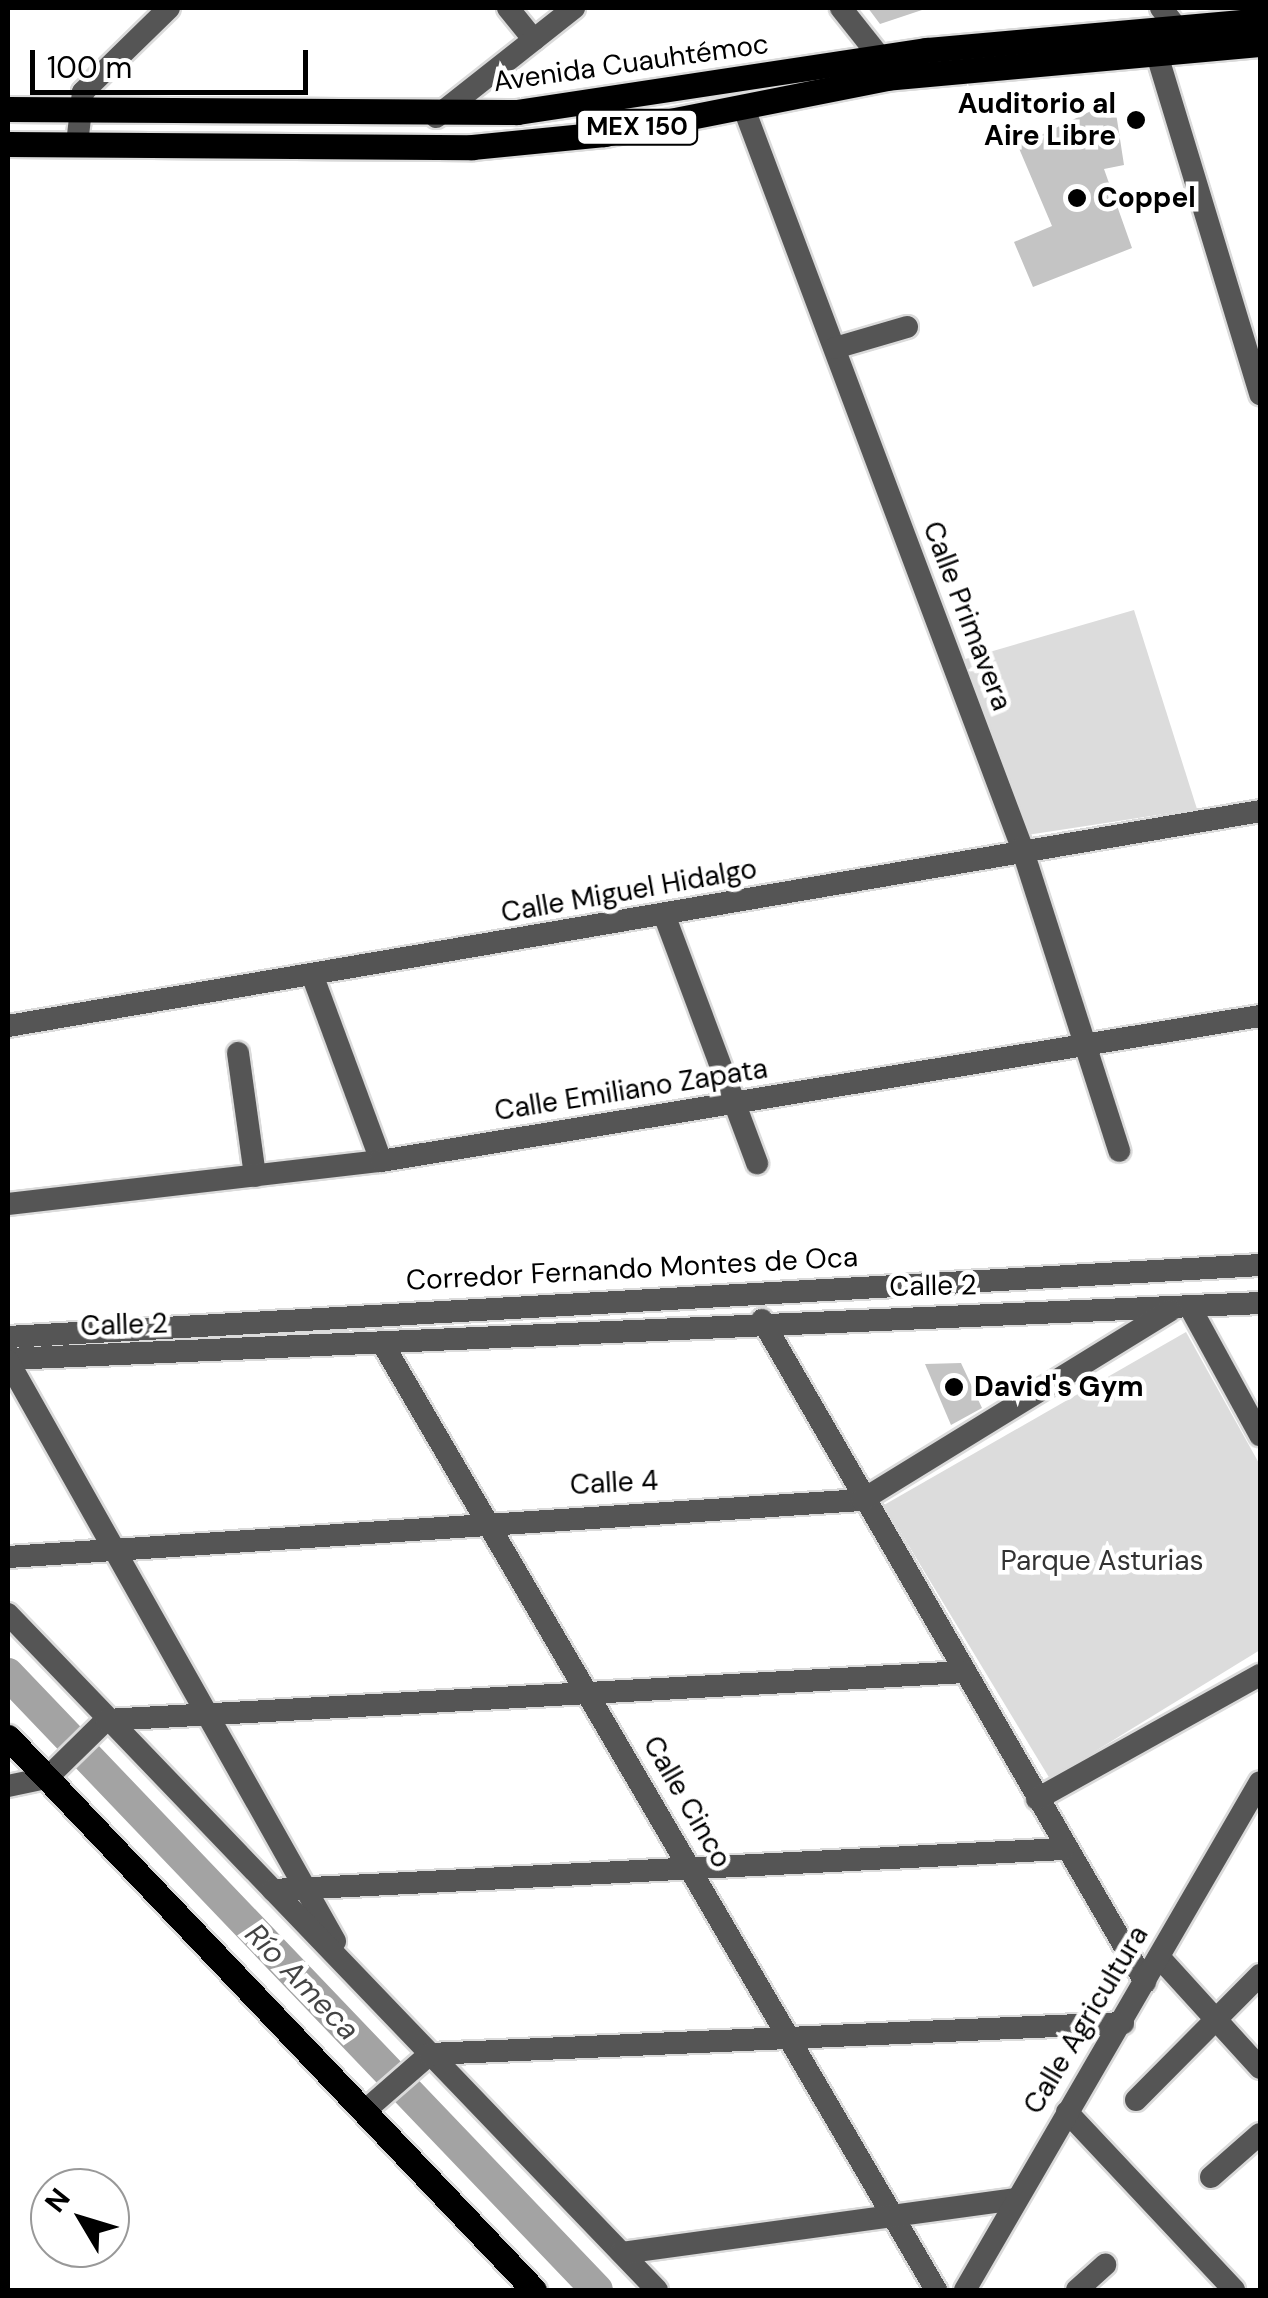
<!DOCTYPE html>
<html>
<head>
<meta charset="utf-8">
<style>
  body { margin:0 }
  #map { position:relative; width:1268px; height:2298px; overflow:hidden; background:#fff; font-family:"DM Sans",sans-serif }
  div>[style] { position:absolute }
  .green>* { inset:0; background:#dcdcdc }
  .river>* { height:32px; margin:-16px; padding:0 16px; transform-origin:16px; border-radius:16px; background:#a3a3a3 }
  .building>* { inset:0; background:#c4c4c4 }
  .roads { filter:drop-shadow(2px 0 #dbdbdb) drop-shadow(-2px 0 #dbdbdb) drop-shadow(0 2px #dbdbdb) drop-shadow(0 -2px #dbdbdb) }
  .minor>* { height:22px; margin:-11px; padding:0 11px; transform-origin:11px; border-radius:11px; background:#555 }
  .major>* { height:25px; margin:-12.5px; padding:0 12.5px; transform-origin:12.5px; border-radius:12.5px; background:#000 }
  .dots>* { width:28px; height:28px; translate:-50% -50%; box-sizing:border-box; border:5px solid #fff; border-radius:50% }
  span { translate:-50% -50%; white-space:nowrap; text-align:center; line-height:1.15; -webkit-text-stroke:9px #fff; paint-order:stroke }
  .shield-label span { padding:2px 8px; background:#fff; border:2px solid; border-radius:8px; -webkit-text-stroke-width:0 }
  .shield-label { font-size:25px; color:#000; font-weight:700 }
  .street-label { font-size:28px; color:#000 }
  .poi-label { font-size:28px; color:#000; font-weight:700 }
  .right { translate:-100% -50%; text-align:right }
  .left { translate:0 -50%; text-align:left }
  .park-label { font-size:28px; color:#333 }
  .water-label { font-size:30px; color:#444; font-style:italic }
  .frame { position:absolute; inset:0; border:10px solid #000; pointer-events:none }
  .north { position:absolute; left:30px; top:2168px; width:100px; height:100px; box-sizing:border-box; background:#fff; border:2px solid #999; border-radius:50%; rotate:308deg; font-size:28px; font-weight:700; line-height:40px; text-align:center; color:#000 }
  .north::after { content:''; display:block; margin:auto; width:35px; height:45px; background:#000; clip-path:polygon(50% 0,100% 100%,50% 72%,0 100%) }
  .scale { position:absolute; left:30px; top:50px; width:278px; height:45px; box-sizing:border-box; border:5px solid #000; border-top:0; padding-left:12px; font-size:30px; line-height:35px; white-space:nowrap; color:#000; -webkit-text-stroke:8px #fff; paint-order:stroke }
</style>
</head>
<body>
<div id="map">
  <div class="green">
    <div style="clip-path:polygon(1134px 610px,1197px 809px,1027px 835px,962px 660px)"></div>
    <div style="clip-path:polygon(1186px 1332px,1260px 1465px,1260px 1650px,1050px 1779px,884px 1505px)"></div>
  </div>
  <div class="river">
    <div style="left:8px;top:1674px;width:852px;rotate:46.28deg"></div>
  </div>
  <div class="building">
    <div style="clip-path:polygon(868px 8px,922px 8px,922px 10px,880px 24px)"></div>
    <div style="clip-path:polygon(1114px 100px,1124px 165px,1104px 169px,1132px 248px,1033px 287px,1014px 242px,1052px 226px,1018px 146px)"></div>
    <div style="clip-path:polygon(961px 1363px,982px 1408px,951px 1425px,925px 1364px)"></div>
  </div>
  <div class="roads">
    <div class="minor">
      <div style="left:508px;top:8px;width:41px;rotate:50.9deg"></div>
      <div style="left:841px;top:8px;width:61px;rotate:51.6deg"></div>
      <div style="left:1161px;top:8px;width:21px;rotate:51deg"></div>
      <div style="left:1155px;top:48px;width:362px;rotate:73.1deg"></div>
      <div style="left:743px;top:106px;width:793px;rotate:69.39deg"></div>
      <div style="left:1022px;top:848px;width:318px;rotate:72.2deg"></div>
      <div style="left:436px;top:117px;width:176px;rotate:-38.3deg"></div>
      <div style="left:77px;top:144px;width:52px;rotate:-83.4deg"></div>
      <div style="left:83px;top:92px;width:120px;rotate:-44.3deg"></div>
      <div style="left:835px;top:348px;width:75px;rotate:-16.3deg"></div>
      <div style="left:665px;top:917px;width:263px;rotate:69.5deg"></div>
      <div style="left:313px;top:977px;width:196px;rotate:69.7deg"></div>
      <div style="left:8px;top:1026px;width:1270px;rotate:-9.74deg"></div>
      <div style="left:238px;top:1053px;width:124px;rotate:82.1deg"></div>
      <div style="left:8px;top:1204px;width:375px;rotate:-6.6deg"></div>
      <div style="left:381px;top:1161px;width:891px;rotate:-9.37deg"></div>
      <div style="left:1191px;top:1309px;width:144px;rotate:61.3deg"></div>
      <div style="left:762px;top:1320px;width:765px;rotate:59.95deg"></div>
      <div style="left:8px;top:1337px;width:1254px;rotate:-3.29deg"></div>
      <div style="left:384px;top:1346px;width:1094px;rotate:59.68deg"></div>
      <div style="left:8px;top:1359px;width:1253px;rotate:-2.56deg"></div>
      <div style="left:8px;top:1361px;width:666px;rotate:60.59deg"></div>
      <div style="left:8px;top:1557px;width:856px;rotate:-3.82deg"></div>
      <div style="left:862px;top:1500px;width:361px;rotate:-31.6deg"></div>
      <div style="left:8px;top:1614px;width:937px;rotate:46.17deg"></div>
      <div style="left:8px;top:1786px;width:40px;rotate:-12deg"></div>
      <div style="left:47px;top:1778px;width:83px;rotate:-44.5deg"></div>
      <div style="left:106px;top:1720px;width:859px;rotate:-3.2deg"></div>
      <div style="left:1037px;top:1799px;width:255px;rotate:-29.1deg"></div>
      <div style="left:273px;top:1890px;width:791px;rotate:-2.97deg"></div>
      <div style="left:1159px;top:1957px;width:150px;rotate:47.7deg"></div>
      <div style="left:1136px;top:2100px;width:176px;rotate:-45.2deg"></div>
      <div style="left:368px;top:2108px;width:82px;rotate:-41.1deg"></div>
      <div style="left:430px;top:2054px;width:694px;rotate:-2.56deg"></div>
      <div style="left:1067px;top:2112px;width:244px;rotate:46.8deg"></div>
      <div style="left:1211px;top:2177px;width:65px;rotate:-41.3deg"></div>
      <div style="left:622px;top:2253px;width:398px;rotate:-7.8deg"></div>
      <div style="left:965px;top:2290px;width:587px;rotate:-59.86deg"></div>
      <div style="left:1077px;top:2290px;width:38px;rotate:-42deg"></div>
    </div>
    <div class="major">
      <div style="left:8px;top:109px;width:509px;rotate:0.34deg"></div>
      <div style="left:517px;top:112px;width:414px;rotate:-8.6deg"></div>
      <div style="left:926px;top:50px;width:335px;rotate:-5.1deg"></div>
      <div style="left:8px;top:144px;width:464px;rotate:0.4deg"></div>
      <div style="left:472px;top:147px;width:133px;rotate:-5.6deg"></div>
      <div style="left:604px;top:134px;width:288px;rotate:-11.2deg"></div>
      <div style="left:886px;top:78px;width:376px;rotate:-5.2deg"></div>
      <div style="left:8px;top:1737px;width:763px;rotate:46.43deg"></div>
    </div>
  </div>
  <div class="dots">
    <div style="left:1136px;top:120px;background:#000"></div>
    <div style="left:1077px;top:198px;background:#000"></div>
    <div style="left:954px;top:1387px;background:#000"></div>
  </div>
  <div class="shield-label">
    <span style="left:637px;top:127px">MEX 150</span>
  </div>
  <div class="street-label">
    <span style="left:631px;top:63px;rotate:-8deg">Avenida Cuauhtémoc</span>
    <span style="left:967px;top:616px;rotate:69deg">Calle Primavera</span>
    <span style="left:629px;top:891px;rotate:-10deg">Calle Miguel Hidalgo</span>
    <span style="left:631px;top:1090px;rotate:-9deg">Calle Emiliano Zapata</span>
    <span style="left:632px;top:1269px;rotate:-3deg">Corredor Fernando Montes de Oca</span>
    <span style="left:933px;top:1286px;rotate:-1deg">Calle 2</span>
    <span style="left:124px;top:1325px;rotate:-2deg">Calle 2</span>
    <span style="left:614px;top:1483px;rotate:-3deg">Calle 4</span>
    <span style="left:687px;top:1802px;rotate:60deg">Calle Cinco</span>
    <span style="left:1086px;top:2020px;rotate:-59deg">Calle Agricultura</span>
  </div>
  <div class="poi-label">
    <span class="right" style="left:1116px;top:120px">Auditorio al<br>Aire Libre</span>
    <span class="left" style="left:1097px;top:198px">Coppel</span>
    <span class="left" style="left:974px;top:1387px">David's Gym</span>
  </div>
  <div class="park-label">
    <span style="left:1102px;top:1561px">Parque Asturias</span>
  </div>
  <div class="water-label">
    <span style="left:302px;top:1982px;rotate:46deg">Río Ameca</span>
  </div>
  <div class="frame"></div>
  <div class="north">N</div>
  <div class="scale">100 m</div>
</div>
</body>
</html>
